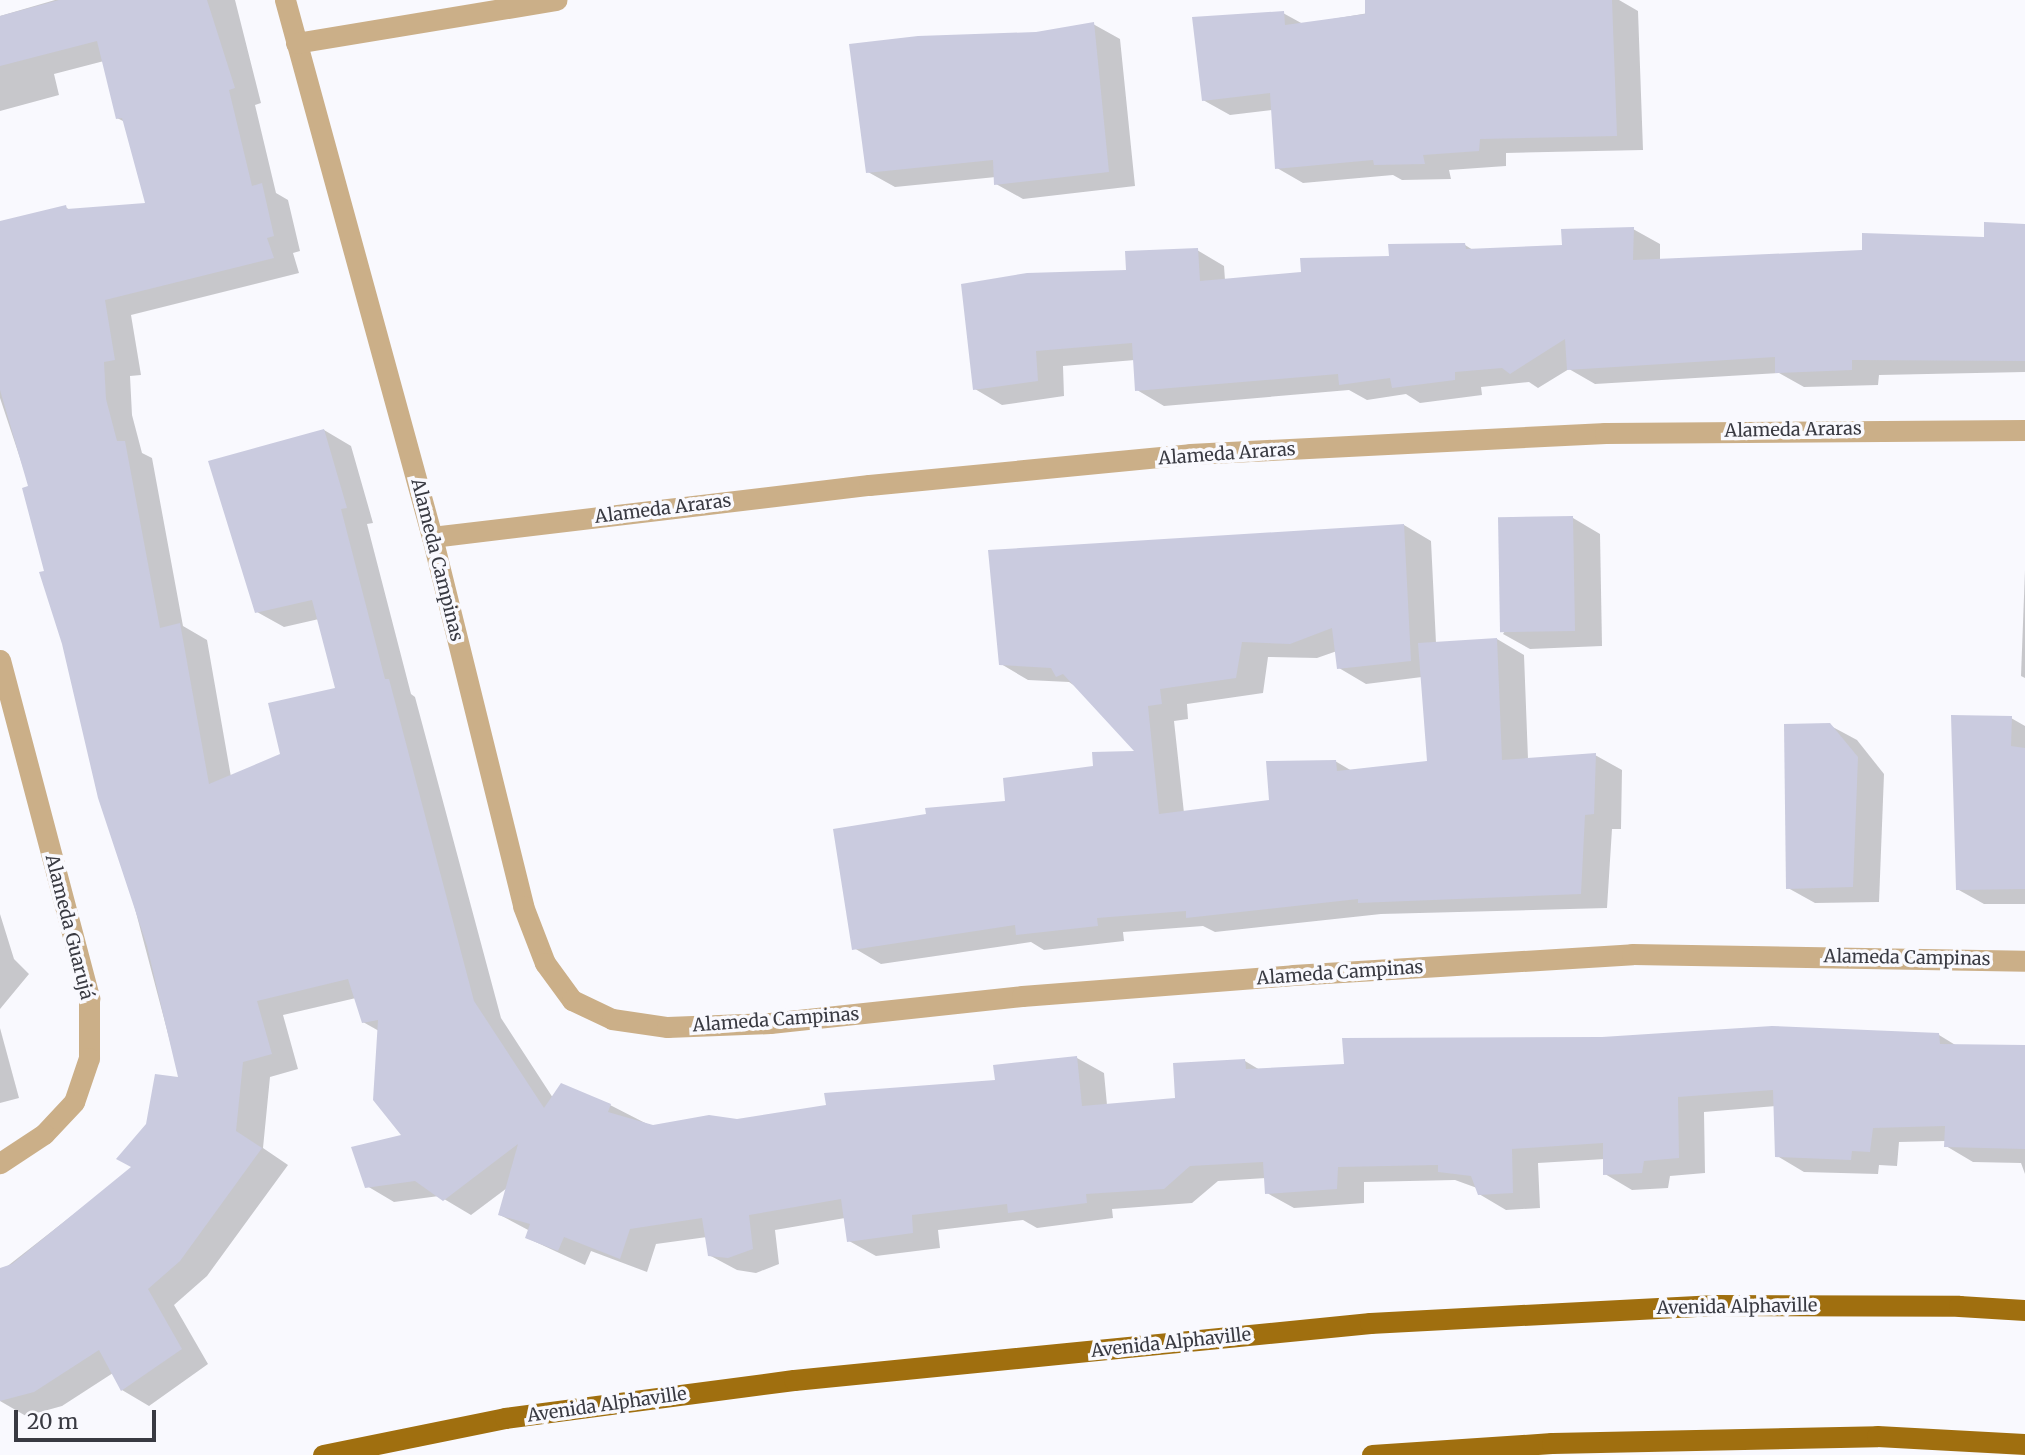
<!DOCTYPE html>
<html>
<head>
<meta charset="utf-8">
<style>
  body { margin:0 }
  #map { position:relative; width:2025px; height:1455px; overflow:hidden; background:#f9f9fe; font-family:Merriweather,serif }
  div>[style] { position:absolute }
  .shadow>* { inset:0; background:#0003 }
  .building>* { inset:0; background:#cacbdf; transform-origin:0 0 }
  .minor>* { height:21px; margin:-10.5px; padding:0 10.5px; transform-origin:10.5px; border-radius:10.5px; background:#cbaf88 }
  .major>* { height:21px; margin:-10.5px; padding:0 10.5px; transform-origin:10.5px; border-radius:10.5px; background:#a06f0f }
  span { translate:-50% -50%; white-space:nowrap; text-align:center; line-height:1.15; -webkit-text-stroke:7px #f9f9fe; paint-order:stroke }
  .street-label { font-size:18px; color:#393a42 }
  .scale { position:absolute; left:14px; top:1410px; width:142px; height:32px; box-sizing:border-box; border:4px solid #393a42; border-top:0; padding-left:9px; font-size:21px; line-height:24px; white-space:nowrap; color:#393a42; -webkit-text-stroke:5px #f9f9fe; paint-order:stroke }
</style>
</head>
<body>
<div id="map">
  <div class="shadow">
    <div style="clip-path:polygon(55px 0,235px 0,261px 103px,255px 105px,276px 193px,288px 200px,300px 251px,293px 253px,299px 273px,131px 315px,141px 375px,130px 376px,132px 415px,142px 453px,152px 458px,183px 626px,207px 640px,231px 777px,282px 755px,337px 689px,319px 619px,284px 627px,257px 612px,324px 430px,351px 446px,373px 523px,367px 524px,411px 694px,415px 697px,501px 1018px,553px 1098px,610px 1105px,653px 1127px,737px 1120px,996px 1082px,1077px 1058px,1104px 1073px,1107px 1105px,1177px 1100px,1245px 1061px,1260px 1070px,1939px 1035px,1957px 1046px,2025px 1046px,2025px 1174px,2021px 1163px,1973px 1162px,1946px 1146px,1946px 1141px,1899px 1142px,1897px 1166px,1879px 1165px,1878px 1174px,1804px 1172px,1777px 1156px,1776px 1106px,1704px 1112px,1705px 1173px,1670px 1176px,1668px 1188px,1632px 1190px,1605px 1174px,1605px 1159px,1538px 1163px,1540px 1208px,1506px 1210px,1479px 1194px,1477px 1188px,1455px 1180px,1364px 1182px,1364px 1203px,1294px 1208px,1267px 1193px,1266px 1178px,1218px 1181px,1192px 1203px,1112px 1209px,1113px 1218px,1037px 1228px,1023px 1220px,938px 1230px,940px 1248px,876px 1256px,849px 1241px,845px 1218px,775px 1230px,779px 1264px,756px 1273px,737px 1270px,709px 1255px,707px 1237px,656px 1244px,647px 1272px,591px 1251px,585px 1265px,527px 1238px,530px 1231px,500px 1215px,507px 1188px,471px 1215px,439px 1196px,394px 1202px,367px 1186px,404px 1136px,379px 1031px,363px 1022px,356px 998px,283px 1015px,298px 1069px,270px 1077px,263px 1148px,288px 1165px,207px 1276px,174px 1305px,208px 1364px,149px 1406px,122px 1390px,113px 1373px,62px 1406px,26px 1416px,0 1401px,0 1272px,134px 1167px,147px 1125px,180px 1079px,46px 572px,30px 488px,0 398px,0 223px,65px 207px,72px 211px,147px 204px,125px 122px,117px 118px,104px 61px,54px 74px,59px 95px,0 111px,0 16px)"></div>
    <div style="clip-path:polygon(1446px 0,1619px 0,1638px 11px,1643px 150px,1506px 153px,1506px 166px,1449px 170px,1451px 179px,1402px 180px,1393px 175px,1303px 183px,1277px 168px,1273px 110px,1230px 115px,1203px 100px,1283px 13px,1303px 24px)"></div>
    <div style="clip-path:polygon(1093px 24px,1120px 39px,1135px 186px,1023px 199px,996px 184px,996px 177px,895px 187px,868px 172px,1036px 34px)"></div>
    <div style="clip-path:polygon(2025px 226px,2025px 372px,1879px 375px,1878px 385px,1804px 387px,1779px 373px,1595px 384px,1569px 369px,1538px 388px,1529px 382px,1481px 387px,1482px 395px,1420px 403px,1406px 394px,1367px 400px,1349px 390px,1164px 406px,1137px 390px,1135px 360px,1063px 366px,1064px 396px,1002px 405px,975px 389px,1128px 272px,1197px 250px,1224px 266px,1225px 280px,1303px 274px,1465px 245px,1473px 250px,1563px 247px,1633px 229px,1660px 244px,1660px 260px,1864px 252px,1985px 239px)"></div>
    <div style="clip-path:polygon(1573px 518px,1600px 534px,1602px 646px,1530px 649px,1503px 634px)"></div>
    <div style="clip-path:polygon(evenodd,1404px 525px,1431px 541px,1436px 643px,1497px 639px,1524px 655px,1528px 759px,1595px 755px,1622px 770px,1621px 829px,1612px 829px,1607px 908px,1381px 914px,1215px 932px,1203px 926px,1123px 932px,1124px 941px,1044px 950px,1031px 942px,881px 964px,854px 948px,1007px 803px,1138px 753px,1078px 688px,1069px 682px,1028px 680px,1001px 664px,1404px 525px,1337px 651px,1339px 668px,1366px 684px,1422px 677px,1428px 762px,1352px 771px,1335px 761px,1270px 802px,1184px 813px,1174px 721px,1188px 719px,1187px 704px,1263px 693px,1268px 657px,1317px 658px,1337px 651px)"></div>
    <div style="clip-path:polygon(2025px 570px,2025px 678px,2021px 676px)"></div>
    <div style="clip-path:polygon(2011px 718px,2025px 726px,2025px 904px,1984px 904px,1957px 889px)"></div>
    <div style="clip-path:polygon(1829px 725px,1857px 740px,1884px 774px,1879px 902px,1815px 903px,1788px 888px)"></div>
    <div style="clip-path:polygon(0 914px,14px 959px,29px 974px,0 1009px)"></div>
    <div style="clip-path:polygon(0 1028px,19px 1098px,0 1103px)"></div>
  </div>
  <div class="building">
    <div style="clip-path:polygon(59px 0,207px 0,235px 88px,229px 90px,252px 186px,262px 183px,274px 236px,267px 238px,274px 258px,105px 300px,115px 360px,104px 362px,106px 399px,117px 441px,125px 441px,160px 628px,180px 623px,209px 784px,280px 754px,268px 703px,335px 688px,312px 600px,255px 613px,208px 461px,324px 429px,347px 508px,341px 509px,385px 679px,389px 679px,474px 1001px,544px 1108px,561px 1083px,611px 1104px,608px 1112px,653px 1125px,709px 1115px,737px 1119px,826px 1105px,824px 1093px,995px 1080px,993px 1065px,1077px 1056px,1082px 1106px,1175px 1098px,1173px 1063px,1245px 1059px,1246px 1069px,1344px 1064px,1342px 1038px,1602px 1037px,1772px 1026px,1939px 1033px,1940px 1044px,2025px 1045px,2025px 1149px,1944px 1147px,1945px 1126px,1873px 1128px,1870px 1152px,1852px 1151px,1851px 1160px,1775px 1157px,1773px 1090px,1678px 1097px,1679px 1158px,1644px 1161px,1642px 1173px,1603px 1175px,1603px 1143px,1512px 1149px,1513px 1193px,1478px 1195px,1471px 1176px,1438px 1172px,1438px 1165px,1338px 1167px,1337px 1189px,1265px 1194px,1263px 1162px,1190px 1166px,1164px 1189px,1086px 1194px,1087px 1203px,1008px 1213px,1007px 1204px,912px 1215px,913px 1233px,847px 1242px,841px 1199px,749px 1215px,753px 1249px,728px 1258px,708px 1256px,702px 1218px,630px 1229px,620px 1259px,564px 1237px,558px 1251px,525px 1238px,530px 1224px,498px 1215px,518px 1144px,443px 1201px,415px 1181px,365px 1188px,351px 1147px,401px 1135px,373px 1100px,378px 1020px,362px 1023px,348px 979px,257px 1001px,272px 1054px,243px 1062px,236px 1131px,262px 1148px,180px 1261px,148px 1289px,182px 1349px,121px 1391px,99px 1350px,34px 1392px,0 1401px,0 1268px,12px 1264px,131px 1167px,116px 1159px,146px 1124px,155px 1074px,178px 1077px,147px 946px,98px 798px,62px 644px,39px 572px,44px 571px,22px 488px,28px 486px,0 390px,0 221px,66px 205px,67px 209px,145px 203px,122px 118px,116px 119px,97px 41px,0 66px,0 16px)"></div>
    <div style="clip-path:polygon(1365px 0,1612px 0,1617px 136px,1480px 139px,1479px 151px,1423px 155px,1425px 164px,1374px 165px,1373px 160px,1275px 169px,1270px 93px,1202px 101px,1192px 17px,1284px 11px,1285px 25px,1365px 14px)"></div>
    <div style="clip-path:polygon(1094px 22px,1109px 172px,994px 185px,993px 160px,866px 173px,849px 44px,918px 36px,1036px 32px)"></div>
    <div style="clip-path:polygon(1984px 222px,2025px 224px,2025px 361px,1852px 360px,1852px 370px,1775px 373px,1775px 357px,1567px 370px,1565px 339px,1510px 374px,1502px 368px,1455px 372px,1455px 380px,1392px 388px,1390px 378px,1339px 385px,1338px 374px,1135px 391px,1132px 343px,1036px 351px,1038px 381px,973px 390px,961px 284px,1027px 273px,1126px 270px,1125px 251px,1198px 248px,1200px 281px,1301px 272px,1300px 258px,1389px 256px,1388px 244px,1465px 243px,1466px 249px,1562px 245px,1561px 229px,1634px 227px,1633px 260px,1862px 250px,1862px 233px,1984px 237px)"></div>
    <div style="left:1573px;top:516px;width:115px;height:75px;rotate:89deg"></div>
    <div style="clip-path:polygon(1404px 524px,1411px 661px,1337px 669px,1332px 628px,1290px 644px,1242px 642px,1236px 678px,1160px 689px,1162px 704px,1148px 706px,1159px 814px,1269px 800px,1266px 761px,1336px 760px,1337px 771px,1427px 761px,1418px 643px,1497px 638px,1502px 760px,1596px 753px,1594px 814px,1585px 815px,1581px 894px,1358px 903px,1358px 899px,1186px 918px,1186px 911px,1097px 918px,1098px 926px,1016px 935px,1015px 925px,852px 950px,833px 829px,926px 814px,925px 808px,1005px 801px,1003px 778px,1093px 766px,1092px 752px,1134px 751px,1063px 674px,1056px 677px,1051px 668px,999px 665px,988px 550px)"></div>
    <div style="clip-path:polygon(1951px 715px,2012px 716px,2011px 746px,2025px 748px,2025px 889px,1956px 890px)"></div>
    <div style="clip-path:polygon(1830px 723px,1858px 757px,1853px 887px,1786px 889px,1784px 724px)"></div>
  </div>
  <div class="minor">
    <div style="left:285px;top:0;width:557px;rotate:74.69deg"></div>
    <div style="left:432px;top:537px;width:380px;rotate:76.1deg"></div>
    <div style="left:523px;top:906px;width:61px;rotate:68.9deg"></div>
    <div style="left:545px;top:963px;width:46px;rotate:53.9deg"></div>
    <div style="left:572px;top:1000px;width:44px;rotate:25.4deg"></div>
    <div style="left:612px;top:1019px;width:56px;rotate:8.3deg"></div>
    <div style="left:667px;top:1027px;width:103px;rotate:-2.2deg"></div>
    <div style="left:770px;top:1023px;width:253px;rotate:-6.1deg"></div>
    <div style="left:1022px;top:996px;width:272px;rotate:-4.4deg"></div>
    <div style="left:1293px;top:975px;width:340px;rotate:-3.5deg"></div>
    <div style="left:1632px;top:954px;width:393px;rotate:1deg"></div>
    <div style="left:296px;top:43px;width:264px;rotate:-9.4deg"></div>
    <div style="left:432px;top:537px;width:440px;rotate:-6.8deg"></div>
    <div style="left:869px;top:485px;width:322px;rotate:-5.5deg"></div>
    <div style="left:1190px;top:454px;width:416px;rotate:-2.9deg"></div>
    <div style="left:1605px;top:433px;width:420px;rotate:-0.4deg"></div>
    <div style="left:0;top:660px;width:350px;rotate:75.2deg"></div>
    <div style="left:89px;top:998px;width:60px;rotate:90deg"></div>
    <div style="left:89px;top:1058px;width:46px;rotate:108.8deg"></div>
    <div style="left:74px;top:1102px;width:44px;rotate:133.2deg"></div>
    <div style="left:44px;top:1134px;width:53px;rotate:146.6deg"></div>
  </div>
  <div class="major">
    <div style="left:323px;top:1455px;width:186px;rotate:-11.5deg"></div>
    <div style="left:505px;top:1418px;width:291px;rotate:-7.5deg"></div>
    <div style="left:794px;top:1380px;width:579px;rotate:-5.65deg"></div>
    <div style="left:1370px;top:1323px;width:346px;rotate:-3deg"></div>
    <div style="left:1716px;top:1305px;width:243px;rotate:0.2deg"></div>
    <div style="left:1959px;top:1306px;width:66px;rotate:3.5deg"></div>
    <div style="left:1372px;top:1455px;width:180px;rotate:-3.8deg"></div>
    <div style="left:1552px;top:1443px;width:325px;rotate:-1.2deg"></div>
    <div style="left:1877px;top:1436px;width:148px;rotate:3.1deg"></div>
  </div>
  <div class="street-label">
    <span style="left:1793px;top:430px;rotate:-1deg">Alameda Araras</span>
    <span style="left:1227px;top:454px;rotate:-4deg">Alameda Araras</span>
    <span style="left:663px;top:509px;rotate:-7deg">Alameda Araras</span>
    <span style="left:437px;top:560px;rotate:76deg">Alameda Campinas</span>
    <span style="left:69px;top:927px;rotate:76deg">Alameda Guarujá</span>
    <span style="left:1907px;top:958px;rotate:1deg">Alameda Campinas</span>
    <span style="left:1340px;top:973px;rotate:-4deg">Alameda Campinas</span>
    <span style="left:776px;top:1020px;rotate:-4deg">Alameda Campinas</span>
    <span style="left:1737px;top:1307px;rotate:-1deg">Avenida Alphaville</span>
    <span style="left:1171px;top:1343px;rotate:-6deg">Avenida Alphaville</span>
    <span style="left:607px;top:1405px;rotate:-8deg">Avenida Alphaville</span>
  </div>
  <div class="scale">20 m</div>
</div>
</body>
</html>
